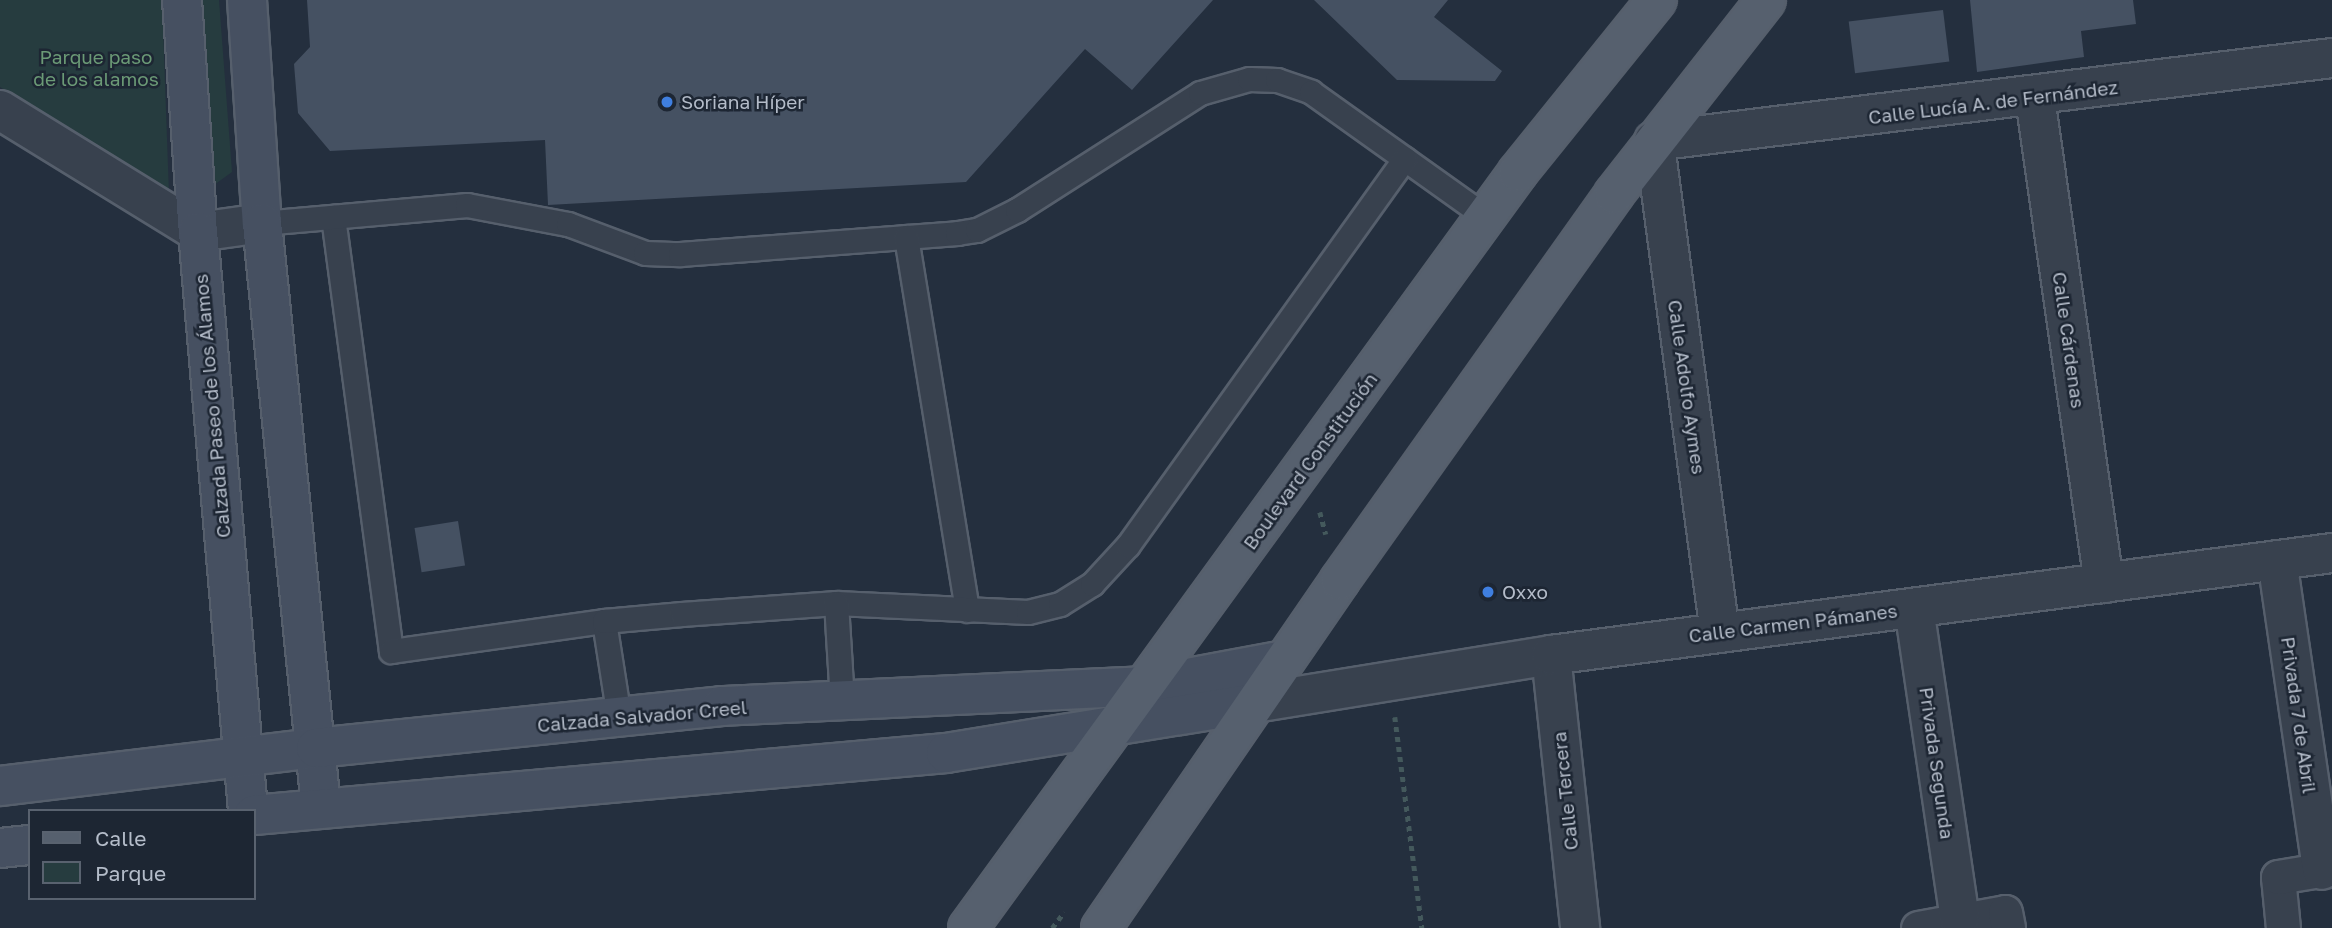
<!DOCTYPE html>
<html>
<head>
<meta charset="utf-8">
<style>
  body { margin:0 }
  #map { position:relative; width:2332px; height:928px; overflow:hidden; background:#242f3e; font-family:"Golos Text",sans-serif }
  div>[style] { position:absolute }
  .green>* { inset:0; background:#263c3f }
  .building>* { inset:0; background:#455162; transform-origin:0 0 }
  .path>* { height:4.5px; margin-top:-2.25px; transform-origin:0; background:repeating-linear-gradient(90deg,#44595c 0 5px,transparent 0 10px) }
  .roads { filter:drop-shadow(2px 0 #565f6c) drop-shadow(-2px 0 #565f6c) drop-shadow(0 2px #565f6c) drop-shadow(0 -2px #565f6c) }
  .service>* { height:23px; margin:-11.5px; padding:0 11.5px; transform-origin:11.5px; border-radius:11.5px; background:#38414e }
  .pedestrian>* { height:33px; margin:-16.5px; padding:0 16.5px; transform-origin:16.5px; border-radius:16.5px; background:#38414e }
  .minor>* { height:38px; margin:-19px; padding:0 19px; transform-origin:19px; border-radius:19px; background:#38414e }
  .tertiary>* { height:38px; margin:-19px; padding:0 19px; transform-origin:19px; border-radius:19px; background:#38414e }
  .secondary>* { height:38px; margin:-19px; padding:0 19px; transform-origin:19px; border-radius:19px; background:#465061 }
  .primary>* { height:38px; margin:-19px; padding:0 19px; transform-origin:19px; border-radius:19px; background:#56606e }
  .dots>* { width:19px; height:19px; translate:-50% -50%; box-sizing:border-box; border:4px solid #1d2633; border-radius:50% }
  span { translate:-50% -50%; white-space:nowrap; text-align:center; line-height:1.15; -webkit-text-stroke:5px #1d2633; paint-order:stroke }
  .park-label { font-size:19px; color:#6b9a76 }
  .poi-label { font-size:19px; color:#b4bcc9 }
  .left { translate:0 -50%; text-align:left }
  .street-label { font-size:19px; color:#b4bcc9 }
  .legend { position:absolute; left:28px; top:809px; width:228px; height:91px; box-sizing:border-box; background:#1d2633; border:2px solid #59626f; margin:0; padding:9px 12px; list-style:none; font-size:21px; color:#b4bcc9 }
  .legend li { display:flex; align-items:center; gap:14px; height:35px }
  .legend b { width:35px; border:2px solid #59626f }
</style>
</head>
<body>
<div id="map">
  <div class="green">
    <div style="clip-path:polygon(0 0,162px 0,169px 194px,0 87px)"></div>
    <div style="clip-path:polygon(188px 0,219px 0,232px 172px,207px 190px)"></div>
  </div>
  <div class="building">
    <div style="clip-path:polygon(307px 0,1213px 0,1132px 90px,1085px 49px,966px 182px,548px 205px,545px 140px,330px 151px,298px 113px,294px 64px,310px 47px)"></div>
    <div style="clip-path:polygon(1314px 0,1448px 0,1434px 17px,1502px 71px,1495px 81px,1397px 80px)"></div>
    <div style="clip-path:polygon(1970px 0,2133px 0,2136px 24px,2081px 31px,2084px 57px,1977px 72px)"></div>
    <div style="left:1943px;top:10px;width:52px;height:95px;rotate:83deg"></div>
    <div style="left:458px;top:521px;width:45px;height:44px;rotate:81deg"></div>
  </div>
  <div class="path">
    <div style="left:1320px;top:512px;width:23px;rotate:75deg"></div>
    <div style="left:1395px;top:717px;width:213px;rotate:82.7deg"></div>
    <div style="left:1052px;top:928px;width:20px;rotate:-53deg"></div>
  </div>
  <div class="roads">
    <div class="service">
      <div style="left:333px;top:217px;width:438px;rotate:82.4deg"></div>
      <div style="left:391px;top:651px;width:215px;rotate:-8deg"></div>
      <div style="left:262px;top:223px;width:206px;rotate:-5deg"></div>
      <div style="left:467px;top:205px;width:103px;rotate:10.7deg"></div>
      <div style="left:568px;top:224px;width:82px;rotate:20.6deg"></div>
      <div style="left:645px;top:253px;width:35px;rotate:2deg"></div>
      <div style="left:680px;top:254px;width:278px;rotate:-4.3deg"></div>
      <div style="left:957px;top:233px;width:20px;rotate:-9deg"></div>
      <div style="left:977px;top:230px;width:45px;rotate:-26.6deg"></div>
      <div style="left:1017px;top:210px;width:217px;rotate:-32.6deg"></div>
      <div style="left:1200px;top:93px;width:51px;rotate:-15.9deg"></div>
      <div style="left:1249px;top:79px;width:28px;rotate:2deg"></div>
      <div style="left:1277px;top:80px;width:36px;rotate:19deg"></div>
      <div style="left:1311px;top:92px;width:215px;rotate:35.5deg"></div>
      <div style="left:906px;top:237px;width:378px;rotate:80.7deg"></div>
      <div style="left:836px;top:603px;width:192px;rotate:2.7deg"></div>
      <div style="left:1028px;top:612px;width:33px;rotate:-14deg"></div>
      <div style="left:1060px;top:604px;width:38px;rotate:-32deg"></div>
      <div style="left:1092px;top:584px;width:53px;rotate:-47.3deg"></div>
      <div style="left:1128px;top:545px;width:475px;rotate:-54.4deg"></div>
      <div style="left:619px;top:717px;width:97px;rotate:-98.9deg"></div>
      <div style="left:604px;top:621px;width:78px;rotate:-5.1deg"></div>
      <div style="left:682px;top:614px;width:154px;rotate:-4.1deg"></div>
      <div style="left:836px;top:603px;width:97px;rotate:86.5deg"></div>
    </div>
    <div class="pedestrian">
      <div style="left:1918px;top:928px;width:88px;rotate:-10.4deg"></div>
      <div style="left:2005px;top:912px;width:16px;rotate:79deg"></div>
      <div style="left:2283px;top:928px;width:51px;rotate:-95.6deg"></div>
      <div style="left:2278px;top:877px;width:55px;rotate:-9.5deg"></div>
    </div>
    <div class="minor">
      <div style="left:2035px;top:98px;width:490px;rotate:81.9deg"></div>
      <div style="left:0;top:110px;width:233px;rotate:31.6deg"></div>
      <div style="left:198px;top:232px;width:65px;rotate:-8deg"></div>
      <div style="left:2277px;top:560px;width:313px;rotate:81.7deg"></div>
      <div style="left:1914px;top:608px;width:313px;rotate:81.6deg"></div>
      <div style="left:1720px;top:633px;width:496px;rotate:-97.6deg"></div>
      <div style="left:1654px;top:141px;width:683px;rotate:-6.98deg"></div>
      <div style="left:1551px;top:655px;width:275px;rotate:83.9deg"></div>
    </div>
    <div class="tertiary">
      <div style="left:1255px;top:703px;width:300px;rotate:-9.2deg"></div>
      <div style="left:1551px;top:655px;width:788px;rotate:-7.44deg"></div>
    </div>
    <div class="secondary">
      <div style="left:182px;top:0;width:233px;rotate:86.1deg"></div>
      <div style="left:198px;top:232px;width:581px;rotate:85.06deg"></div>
      <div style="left:247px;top:0;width:224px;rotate:86.2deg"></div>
      <div style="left:262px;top:223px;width:587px;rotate:84.23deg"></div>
      <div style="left:0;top:786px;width:318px;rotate:-6.9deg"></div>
      <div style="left:316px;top:748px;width:408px;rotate:-5.9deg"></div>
      <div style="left:722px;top:706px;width:423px;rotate:-2.7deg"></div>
      <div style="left:1145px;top:686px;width:141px;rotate:-10.6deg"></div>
      <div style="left:254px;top:815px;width:695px;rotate:-5.12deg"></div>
      <div style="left:946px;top:753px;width:313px;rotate:-9.2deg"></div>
      <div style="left:0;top:848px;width:30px;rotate:-6deg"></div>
    </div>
    <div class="primary">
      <div style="left:968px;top:928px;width:935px;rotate:-53.96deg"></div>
      <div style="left:1518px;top:172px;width:221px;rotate:-51.1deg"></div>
      <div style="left:1101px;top:928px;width:422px;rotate:-55.5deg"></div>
      <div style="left:1340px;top:580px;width:473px;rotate:-54.6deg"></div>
      <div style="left:1614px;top:194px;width:246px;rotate:-51.9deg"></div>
    </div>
  </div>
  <div class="dots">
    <div style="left:667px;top:102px;background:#3f7fe0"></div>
    <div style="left:1488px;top:592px;background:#3f7fe0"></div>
  </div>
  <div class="park-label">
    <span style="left:96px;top:68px">Parque paso<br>de los alamos</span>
  </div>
  <div class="poi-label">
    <span class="left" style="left:681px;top:102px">Soriana Híper</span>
    <span class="left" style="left:1502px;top:592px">Oxxo</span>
  </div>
  <div class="street-label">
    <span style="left:1993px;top:102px;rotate:-7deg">Calle Lucía A. de Fernández</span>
    <span style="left:2069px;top:340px;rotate:82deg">Calle Cárdenas</span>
    <span style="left:1687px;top:387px;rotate:82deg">Calle Adolfo Aymes</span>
    <span style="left:212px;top:406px;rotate:-95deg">Calzada Paseo de los Álamos</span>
    <span style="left:1310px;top:461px;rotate:-54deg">Boulevard Constitución</span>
    <span style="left:1793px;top:623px;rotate:-7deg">Calle Carmen Pámanes</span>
    <span style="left:2299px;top:715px;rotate:82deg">Privada 7 de Abril</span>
    <span style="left:642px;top:716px;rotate:-5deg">Calzada Salvador Creel</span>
    <span style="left:1937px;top:763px;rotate:82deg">Privada Segunda</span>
    <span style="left:1565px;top:791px;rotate:-96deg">Calle Tercera</span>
  </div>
  <ul class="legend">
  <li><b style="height:9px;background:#56606e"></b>Calle</li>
  <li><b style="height:19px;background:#263c3f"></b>Parque</li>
  </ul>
</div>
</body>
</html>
